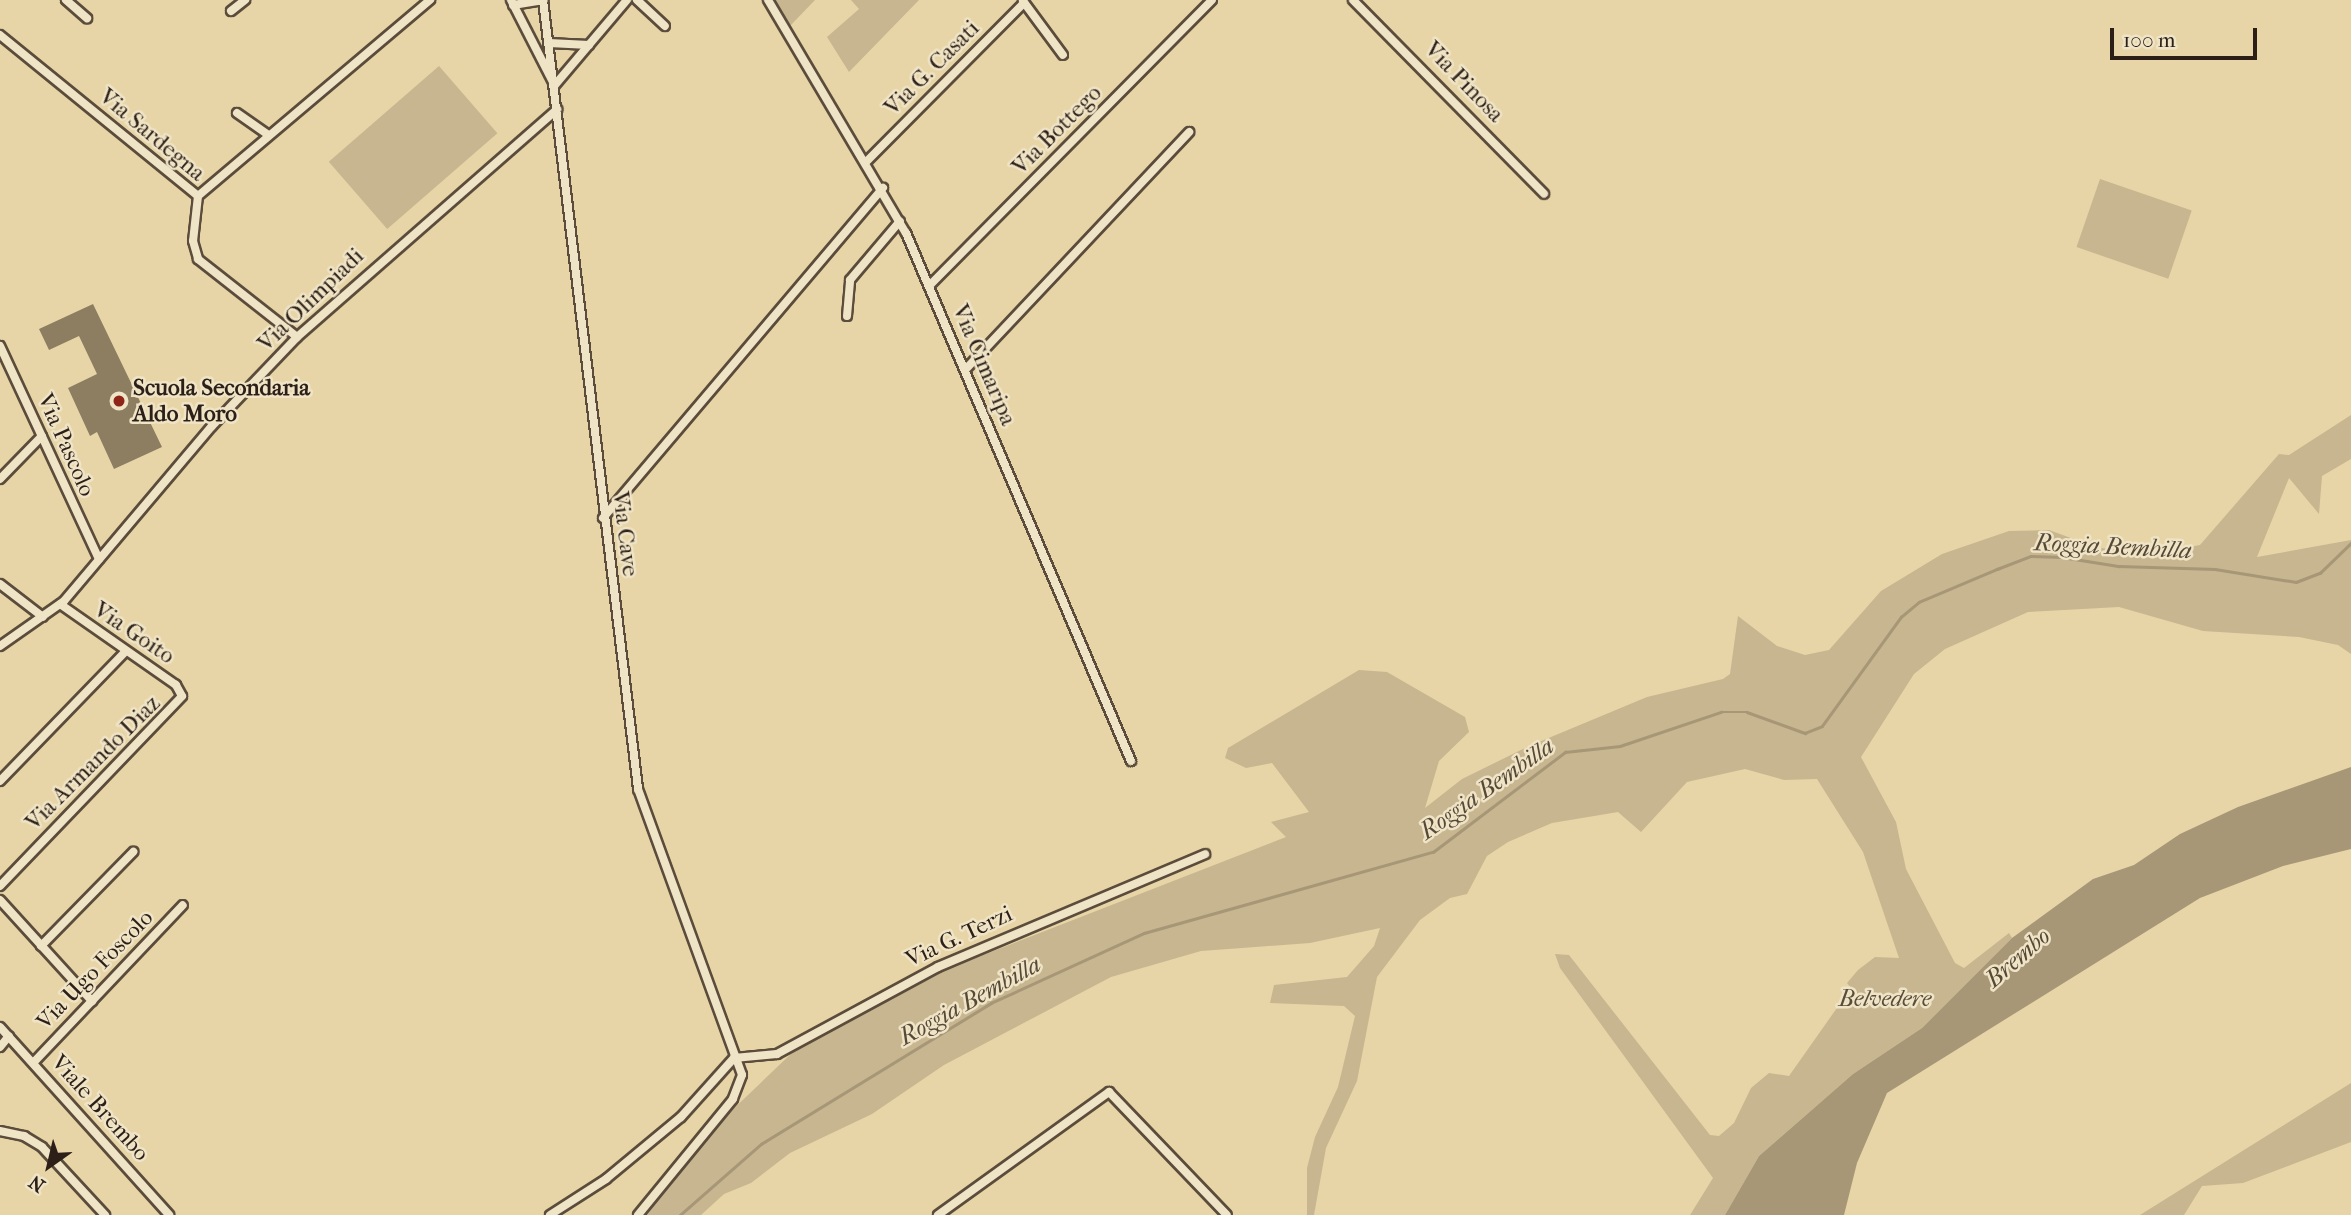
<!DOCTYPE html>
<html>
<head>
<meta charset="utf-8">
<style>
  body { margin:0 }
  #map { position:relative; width:2351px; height:1215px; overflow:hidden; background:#e7d5a7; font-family:"IM FELL French Canon",serif }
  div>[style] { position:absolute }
  .green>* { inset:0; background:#c7b68f; transform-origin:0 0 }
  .water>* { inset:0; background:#a79776 }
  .stream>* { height:2.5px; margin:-1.25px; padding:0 1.25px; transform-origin:1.25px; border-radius:1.25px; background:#a79776 }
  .building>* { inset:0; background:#8d7e62 }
  .roads { filter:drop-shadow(2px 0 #5b4c3b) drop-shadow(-2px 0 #5b4c3b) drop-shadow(0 2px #5b4c3b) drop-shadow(0 -2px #5b4c3b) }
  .minor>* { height:8px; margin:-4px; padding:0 4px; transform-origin:4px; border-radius:4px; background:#efe4c6 }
  .dots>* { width:19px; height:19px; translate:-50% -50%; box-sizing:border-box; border:4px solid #efe4c6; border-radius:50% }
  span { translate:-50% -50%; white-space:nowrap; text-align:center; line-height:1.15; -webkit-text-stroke:5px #efe4c6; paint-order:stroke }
  .street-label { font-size:23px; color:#2c1f17 }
  .poi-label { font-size:23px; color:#2c1f17; font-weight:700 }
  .left { translate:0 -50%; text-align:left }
  .park-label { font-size:23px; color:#5a4c3b; font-style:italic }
  .water-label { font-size:24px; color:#574938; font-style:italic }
  .north { position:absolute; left:14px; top:1131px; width:70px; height:70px; -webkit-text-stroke:5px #efe4c6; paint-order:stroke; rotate:214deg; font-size:19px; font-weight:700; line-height:28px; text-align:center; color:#2c1f17 }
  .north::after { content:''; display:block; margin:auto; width:24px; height:32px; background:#2c1f17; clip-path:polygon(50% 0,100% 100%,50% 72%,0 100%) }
  .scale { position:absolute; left:2110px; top:28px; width:147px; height:32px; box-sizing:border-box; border:4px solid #2c1f17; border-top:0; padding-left:9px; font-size:21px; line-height:24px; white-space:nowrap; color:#2c1f17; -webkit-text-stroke:5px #efe4c6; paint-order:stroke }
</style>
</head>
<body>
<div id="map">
  <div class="green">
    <div style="clip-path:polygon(772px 0,815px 0,789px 27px)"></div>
    <div style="clip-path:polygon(851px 0,919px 0,849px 72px,827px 37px,859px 9px)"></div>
    <div style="left:439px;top:66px;width:89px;height:146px;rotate:49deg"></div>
    <div style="left:2100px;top:179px;width:97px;height:72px;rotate:19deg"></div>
    <div style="clip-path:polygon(2351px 415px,2351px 459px,2322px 476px,2319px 514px,2289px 478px,2257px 557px,2351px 540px,2351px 654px,2338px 645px,2299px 637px,2203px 631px,2119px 607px,2028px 612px,1945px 649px,1914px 674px,1861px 757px,1896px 822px,1906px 869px,1955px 963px,1964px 968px,2009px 933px,2012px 938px,1922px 1028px,1853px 1074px,1759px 1156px,1725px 1215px,1690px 1215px,1713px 1178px,1560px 968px,1555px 954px,1569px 955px,1710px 1135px,1719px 1136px,1734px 1123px,1751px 1088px,1769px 1073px,1789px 1076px,1851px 988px,1847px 983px,1858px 970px,1875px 957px,1899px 958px,1863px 852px,1817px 779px,1784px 780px,1745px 769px,1687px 782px,1641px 832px,1618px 812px,1552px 823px,1508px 842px,1487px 856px,1467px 894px,1450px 898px,1420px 920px,1377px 977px,1357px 1081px,1326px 1148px,1314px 1215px,1307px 1215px,1307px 1168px,1315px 1137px,1338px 1087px,1355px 1016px,1344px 1006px,1270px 1003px,1274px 985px,1347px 977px,1374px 946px,1380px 928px,1310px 943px,1201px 951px,1111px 977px,944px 1065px,872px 1114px,790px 1153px,751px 1183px,724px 1194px,701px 1215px,647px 1215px,702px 1139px,794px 1051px,937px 973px,1286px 837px,1271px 822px,1309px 812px,1272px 763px,1246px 768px,1225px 758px,1228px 748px,1359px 670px,1387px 672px,1465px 717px,1469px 732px,1439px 761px,1425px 808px,1462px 779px,1527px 747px,1647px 697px,1723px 679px,1730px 674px,1738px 616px,1777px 646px,1805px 655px,1829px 650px,1881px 591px,1942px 554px,2009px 531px,2049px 530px,2098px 548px,2167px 551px,2200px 545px,2279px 454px,2289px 455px)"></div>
    <div style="clip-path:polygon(2351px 1083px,2351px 1142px,2243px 1183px,2202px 1186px,2184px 1215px,2140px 1215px)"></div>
  </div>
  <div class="water">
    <div style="clip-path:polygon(2351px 767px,2351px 849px,2283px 866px,2200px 898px,1887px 1093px,1857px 1163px,1844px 1215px,1725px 1215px,1759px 1156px,1853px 1074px,1922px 1028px,2012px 938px,2093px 879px,2134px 865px,2180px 834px,2238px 807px)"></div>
  </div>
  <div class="stream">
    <div style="left:680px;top:1215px;width:108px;rotate:-41.2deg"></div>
    <div style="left:761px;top:1144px;width:270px;rotate:-31.5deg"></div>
    <div style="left:991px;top:1003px;width:168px;rotate:-24.6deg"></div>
    <div style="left:1144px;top:933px;width:300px;rotate:-15.7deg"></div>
    <div style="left:1433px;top:852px;width:166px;rotate:-37.1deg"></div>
    <div style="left:1565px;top:752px;width:55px;rotate:-6.2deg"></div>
    <div style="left:1620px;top:746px;width:107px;rotate:-18.6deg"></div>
    <div style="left:1721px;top:712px;width:26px"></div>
    <div style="left:1747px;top:712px;width:62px;rotate:19.9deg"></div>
    <div style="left:1805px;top:733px;width:18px;rotate:-22deg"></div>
    <div style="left:1822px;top:726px;width:135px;rotate:-54.1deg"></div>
    <div style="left:1901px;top:617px;width:23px;rotate:-40deg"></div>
    <div style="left:1919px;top:602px;width:85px;rotate:-22.9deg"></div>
    <div style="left:1997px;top:569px;width:36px;rotate:-21deg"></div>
    <div style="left:2031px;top:556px;width:31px;rotate:2deg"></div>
    <div style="left:2062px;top:557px;width:58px;rotate:9deg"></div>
    <div style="left:2119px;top:566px;width:96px;rotate:1.8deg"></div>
    <div style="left:2215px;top:569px;width:82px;rotate:9.1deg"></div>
    <div style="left:2296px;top:582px;width:26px;rotate:-21deg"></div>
    <div style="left:2320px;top:573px;width:43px;rotate:-44.1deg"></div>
  </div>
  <div class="building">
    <div style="clip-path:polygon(93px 304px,162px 447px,114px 469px,97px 432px,90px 436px,68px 388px,97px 374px,79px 336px,49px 350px,39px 329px)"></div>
  </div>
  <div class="roads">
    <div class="minor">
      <div style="left:66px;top:0;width:28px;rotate:41deg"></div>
      <div style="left:511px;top:0;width:90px;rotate:62.9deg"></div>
      <div style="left:543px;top:0;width:795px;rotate:83.13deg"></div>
      <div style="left:638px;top:789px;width:304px;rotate:70deg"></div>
      <div style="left:742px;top:1075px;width:26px;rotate:111deg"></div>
      <div style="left:733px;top:1099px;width:150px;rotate:129.3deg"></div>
      <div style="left:637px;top:0;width:38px;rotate:43deg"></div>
      <div style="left:768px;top:0;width:271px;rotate:59.4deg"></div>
      <div style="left:906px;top:233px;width:574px;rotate:66.92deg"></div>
      <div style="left:1353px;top:0;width:272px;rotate:45.4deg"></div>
      <div style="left:1023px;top:1px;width:67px;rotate:53.5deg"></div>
      <div style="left:513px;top:5px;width:31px;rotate:-9deg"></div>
      <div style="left:231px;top:11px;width:18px;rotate:-38deg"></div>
      <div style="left:0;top:35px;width:255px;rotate:39.1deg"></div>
      <div style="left:198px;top:196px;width:45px;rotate:96.3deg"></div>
      <div style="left:193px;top:241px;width:19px;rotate:74deg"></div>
      <div style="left:198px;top:259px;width:126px;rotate:38.2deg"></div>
      <div style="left:549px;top:43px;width:40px;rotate:2.9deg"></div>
      <div style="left:554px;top:86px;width:113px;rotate:-49.7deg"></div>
      <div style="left:237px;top:113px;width:38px;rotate:35deg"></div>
      <div style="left:867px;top:161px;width:223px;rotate:-45.2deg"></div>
      <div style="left:198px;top:196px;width:304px;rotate:-40.2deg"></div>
      <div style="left:929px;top:286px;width:402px;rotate:-45.3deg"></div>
      <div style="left:847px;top:316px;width:36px;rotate:-85deg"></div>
      <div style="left:850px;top:280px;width:77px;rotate:-49.7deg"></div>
      <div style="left:0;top:346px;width:235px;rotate:65.1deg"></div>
      <div style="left:965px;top:370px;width:327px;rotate:-46.7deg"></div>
      <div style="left:0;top:479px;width:60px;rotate:-45.7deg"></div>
      <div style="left:603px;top:518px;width:433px;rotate:-49.7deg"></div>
      <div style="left:0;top:584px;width:54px;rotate:37.5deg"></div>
      <div style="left:0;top:646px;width:78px;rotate:-35.1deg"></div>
      <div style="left:64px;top:601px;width:229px;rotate:-49.8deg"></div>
      <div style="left:212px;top:426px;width:123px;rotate:-46.3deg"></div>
      <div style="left:297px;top:337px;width:346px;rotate:-41.2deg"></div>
      <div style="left:0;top:781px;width:181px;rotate:-45.9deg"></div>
      <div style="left:0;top:886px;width:263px;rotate:-46.2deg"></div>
      <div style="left:182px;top:696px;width:13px;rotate:-119deg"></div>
      <div style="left:176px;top:685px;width:141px;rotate:-145.1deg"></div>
      <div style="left:0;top:900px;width:137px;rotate:47.7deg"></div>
      <div style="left:41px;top:946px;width:132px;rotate:-45.6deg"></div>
      <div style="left:0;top:1027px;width:253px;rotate:48deg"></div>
      <div style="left:0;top:1047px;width:14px;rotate:-51deg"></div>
      <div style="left:734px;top:1058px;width:43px;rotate:-5.3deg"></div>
      <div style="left:777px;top:1054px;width:183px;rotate:-28.4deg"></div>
      <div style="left:938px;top:967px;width:290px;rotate:-22.9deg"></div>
      <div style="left:34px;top:1062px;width:216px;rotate:-46.5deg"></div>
      <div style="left:0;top:1131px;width:25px;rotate:12deg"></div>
      <div style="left:24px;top:1136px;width:21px;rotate:31deg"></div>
      <div style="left:42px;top:1147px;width:93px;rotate:47.2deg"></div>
      <div style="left:550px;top:1215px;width:67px;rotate:-32.7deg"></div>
      <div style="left:606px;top:1179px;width:97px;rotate:-39.6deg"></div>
      <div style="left:681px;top:1117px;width:79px;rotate:-48.1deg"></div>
      <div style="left:938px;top:1215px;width:211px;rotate:-35.7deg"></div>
      <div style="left:1109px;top:1092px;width:170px;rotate:46.2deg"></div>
    </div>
  </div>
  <div class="dots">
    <div style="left:119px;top:401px;background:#8f2418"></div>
  </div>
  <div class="street-label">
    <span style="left:932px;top:68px;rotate:-45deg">Via G. Casati</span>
    <span style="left:1464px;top:82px;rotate:46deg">Via Pinosa</span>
    <span style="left:1057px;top:130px;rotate:-45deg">Via Bottego</span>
    <span style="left:152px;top:135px;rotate:40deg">Via Sardegna</span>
    <span style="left:311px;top:300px;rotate:-44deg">Via Olimpiadi</span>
    <span style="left:984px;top:365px;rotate:67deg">Via Cimaripa</span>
    <span style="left:66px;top:445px;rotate:66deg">Via Pascolo</span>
    <span style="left:625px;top:534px;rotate:83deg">Via Cave</span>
    <span style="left:134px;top:633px;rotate:34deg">Via Goito</span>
    <span style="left:93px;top:763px;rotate:-45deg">Via Armando Diaz</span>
    <span style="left:959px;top:937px;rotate:-25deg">Via G. Terzi</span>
    <span style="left:95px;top:970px;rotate:-46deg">Via Ugo Foscolo</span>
    <span style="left:100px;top:1108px;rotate:48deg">Viale Brembo</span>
  </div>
  <div class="poi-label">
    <span class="left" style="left:133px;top:401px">Scuola Secondaria<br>Aldo Moro</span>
  </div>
  <div class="park-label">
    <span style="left:1885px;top:999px">Belvedere</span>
  </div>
  <div class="water-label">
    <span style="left:2113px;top:547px;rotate:3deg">Roggia Bembilla</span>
    <span style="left:1487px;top:789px;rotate:-35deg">Roggia Bembilla</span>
    <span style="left:2018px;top:958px;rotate:-41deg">Brembo</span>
    <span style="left:970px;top:1001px;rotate:-29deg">Roggia Bembilla</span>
  </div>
  <div class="north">N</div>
  <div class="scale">100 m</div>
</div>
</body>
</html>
